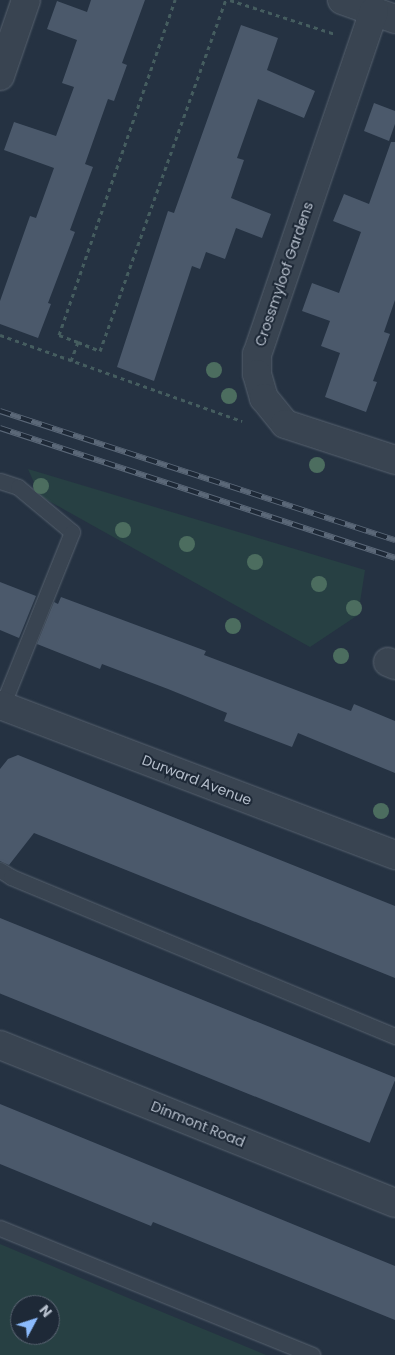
<!DOCTYPE html>
<style>
body{margin:0}
#map{position:relative;width:395px;height:1355px;overflow:hidden;background:#253242;font-family:Poppins,sans-serif}
div>[style]{position:absolute}
[style*='--x']{left:calc(var(--x)*1px);top:calc(var(--y)*1px);width:calc(var(--w)*1px);rotate:calc(var(--a)*1deg)}
.green>*{inset:0;background:#274043}
.building>*{inset:0;background:#4b596b;transform-origin:0 0}
.path>*{height:3px;margin-top:-1.5px;transform-origin:0;background:repeating-linear-gradient(90deg,#455d5f 0 4px,transparent 0 8px)}
.roads{filter:drop-shadow(0 0 1px #57626f) drop-shadow(0 0 1px #57626f)}
.service>*{height:15px;margin:-7.5px;padding:0 7.5px;transform-origin:7.5px;border-radius:7.5px;background:#394451}
.minor>*{height:28px;margin:-14px;padding:0 14px;transform-origin:14px;border-radius:14px;background:#394451}
.rail>*{height:5.5px;margin-top:-2.75px;transform-origin:0;background:repeating-linear-gradient(90deg,#1e2937 0 11px,#5b6878 0 22px);box-sizing:border-box;border-block:1px solid #5b6878}
.trees>*{width:16px;height:16px;margin:-8px;border-radius:50%;background:#4c6d5f}
span{translate:-50% -50%;white-space:nowrap;text-align:center;line-height:1.15;-webkit-text-stroke:4px #1e2937;paint-order:stroke}
.street-label{font-size:14px;color:#b6bfcc}
.north{position:absolute;left:10px;top:1295px;width:50px;height:50px;box-sizing:border-box;background:#1e2937;border:1px solid #5b6573;border-radius:50%;rotate:50deg;font-size:14px;font-weight:700;line-height:20px;text-align:center;color:#b6bfcc}
.north::after{content:'';display:block;margin:auto;width:18px;height:22px;background:#8bbafc;clip-path:polygon(50% 0,100% 100%,50% 72%,0 100%)}
</style>
<div id="map">
<div class="green">
<div style="clip-path:polygon(28px 469px,365px 570px,358px 615px,310px 647px,40px 496px)"></div>
<div style="clip-path:polygon(evenodd,0 1244px,133px 1300px,266px 1355px,0 1355px,0 1244px,20px 1305px,50px 1305px,50px 1335px,20px 1335px,20px 1305px)"></div>
</div>
<div class="building">
<div style="clip-path:polygon(91px 0,145px 0,122px 63px,127px 65px,114px 101px,108px 99px,85px 164px,93px 167px,70px 230px,75px 232px,48px 303px,51px 304px,38px 338px,0 324px,0 301px,30px 216px,36px 218px,54px 168px,4px 150px,14px 122px,56px 136px,74px 87px,62px 83px,77px 40px,47px 29px,57px 1px,87px 12px)"></div>
<div style="clip-path:polygon(241px 25px,278px 38px,267px 70px,315px 91px,304px 118px,258px 99px,237px 158px,244px 160px,231px 198px,271px 214px,262px 238px,236px 228px,225px 259px,206px 252px,200px 269px,192px 266px,154px 381px,117px 367px,168px 211px,174px 213px)"></div>
<div style="clip-path:polygon(374px 103px,395px 111px,395px 124px,389px 141px,364px 131px)"></div>
<div style="clip-path:polygon(391px 142px,395px 142px,395px 300px,384px 332px,390px 334px,373px 381px,377px 382px,366px 412px,325px 397px,340px 353px,321px 346px,330px 321px,302px 311px,312px 283px,339px 293px,361px 232px,333px 221px,344px 194px,369px 204px)"></div>
<div style="clip-path:polygon(0 582px,36px 596px,19px 638px,0 630px)"></div>
<div style="clip-path:polygon(61px 597px,206px 651px,204px 655px,351px 711px,354px 704px,395px 721px,395px 773px,298px 733px,292px 747px,224px 721px,227px 713px,168px 689px,102px 664px,100px 669px,37px 644px,54px 602px,58px 604px)"></div>
<div style="clip-path:polygon(18px 755px,395px 906px,395px 978px,34px 833px,9px 865px,0 861px,0 769px,8px 759px)"></div>
<div style="left:0;top:918px;width:427px;height:70px;rotate:22deg"></div>
<div style="clip-path:polygon(0 1104px,395px 1266px,395px 1320px,153px 1222px,151px 1226px,0 1164px)"></div>
</div>
<div class="path">
<div style="--x:230;--y:0;--w:110;--a:17.9"></div>
<div style="--x:0;--y:335;--w:257;--a:19.6"></div>
<div style="--x:78;--y:342;--w:20;--a:-160"></div>
<div style="--x:59;--y:335;--w:355;--a:-70.9"></div>
<div style="--x:71;--y:361;--w:20;--a:-70"></div>
<div style="--x:78;--y:342;--w:24;--a:22"></div>
<div style="--x:100;--y:351;--w:373;--a:-70.3"></div>
</div>
<div class="roads">
<div class="service">
<div style="--x:0;--y:481;--w:19;--a:18"></div>
<div style="--x:18;--y:487;--w:70;--a:39.8"></div>
<div style="--x:72;--y:532;--w:188;--a:111.9"></div>
<div style="--x:0;--y:870;--w:13;--a:32"></div>
<div style="--x:11;--y:877;--w:416;--a:22.5"></div>
<div style="--x:0;--y:1228;--w:337;--a:22.1"></div>
</div>
<div class="minor">
<div style="--x:342;--y:0;--w:56;--a:19.7"></div>
<div style="--x:374;--y:11;--w:362;--a:108.8"></div>
<div style="--x:257;--y:354;--w:20;--a:90"></div>
<div style="--x:257;--y:374;--w:25;--a:74"></div>
<div style="--x:264;--y:398;--w:33;--a:51"></div>
<div style="--x:285;--y:424;--w:116;--a:18.1"></div>
<div style="--x:0;--y:76;--w:80;--a:-71.1"></div>
<div style="--x:388;--y:662;--w:8;--a:23"></div>
<div style="--x:0;--y:705;--w:423;--a:20.8"></div>
<div style="--x:0;--y:1045;--w:425;--a:21.8"></div>
</div>
</div>
<div class="rail">
<div style="--x:0;--y:411;--w:416;--a:18.1"></div>
<div style="--x:0;--y:428;--w:416;--a:18.2"></div>
</div>
<div class="trees">
<div style="left:214px;top:370px"></div>
<div style="left:229px;top:396px"></div>
<div style="left:317px;top:465px"></div>
<div style="left:41px;top:486px"></div>
<div style="left:123px;top:530px"></div>
<div style="left:187px;top:544px"></div>
<div style="left:255px;top:562px"></div>
<div style="left:319px;top:584px"></div>
<div style="left:354px;top:608px"></div>
<div style="left:233px;top:626px"></div>
<div style="left:341px;top:656px"></div>
<div style="left:381px;top:811px"></div>
</div>
<div class="street-label">
<span style="left:284px;top:274px;rotate:-71deg">Crossmyloof Gardens</span>
<span style="left:197px;top:780px;rotate:21deg">Durward Avenue</span>
<span style="left:198px;top:1124px;rotate:22deg">Dinmont Road</span>
</div>
<div class="north">N</div>
</div>
